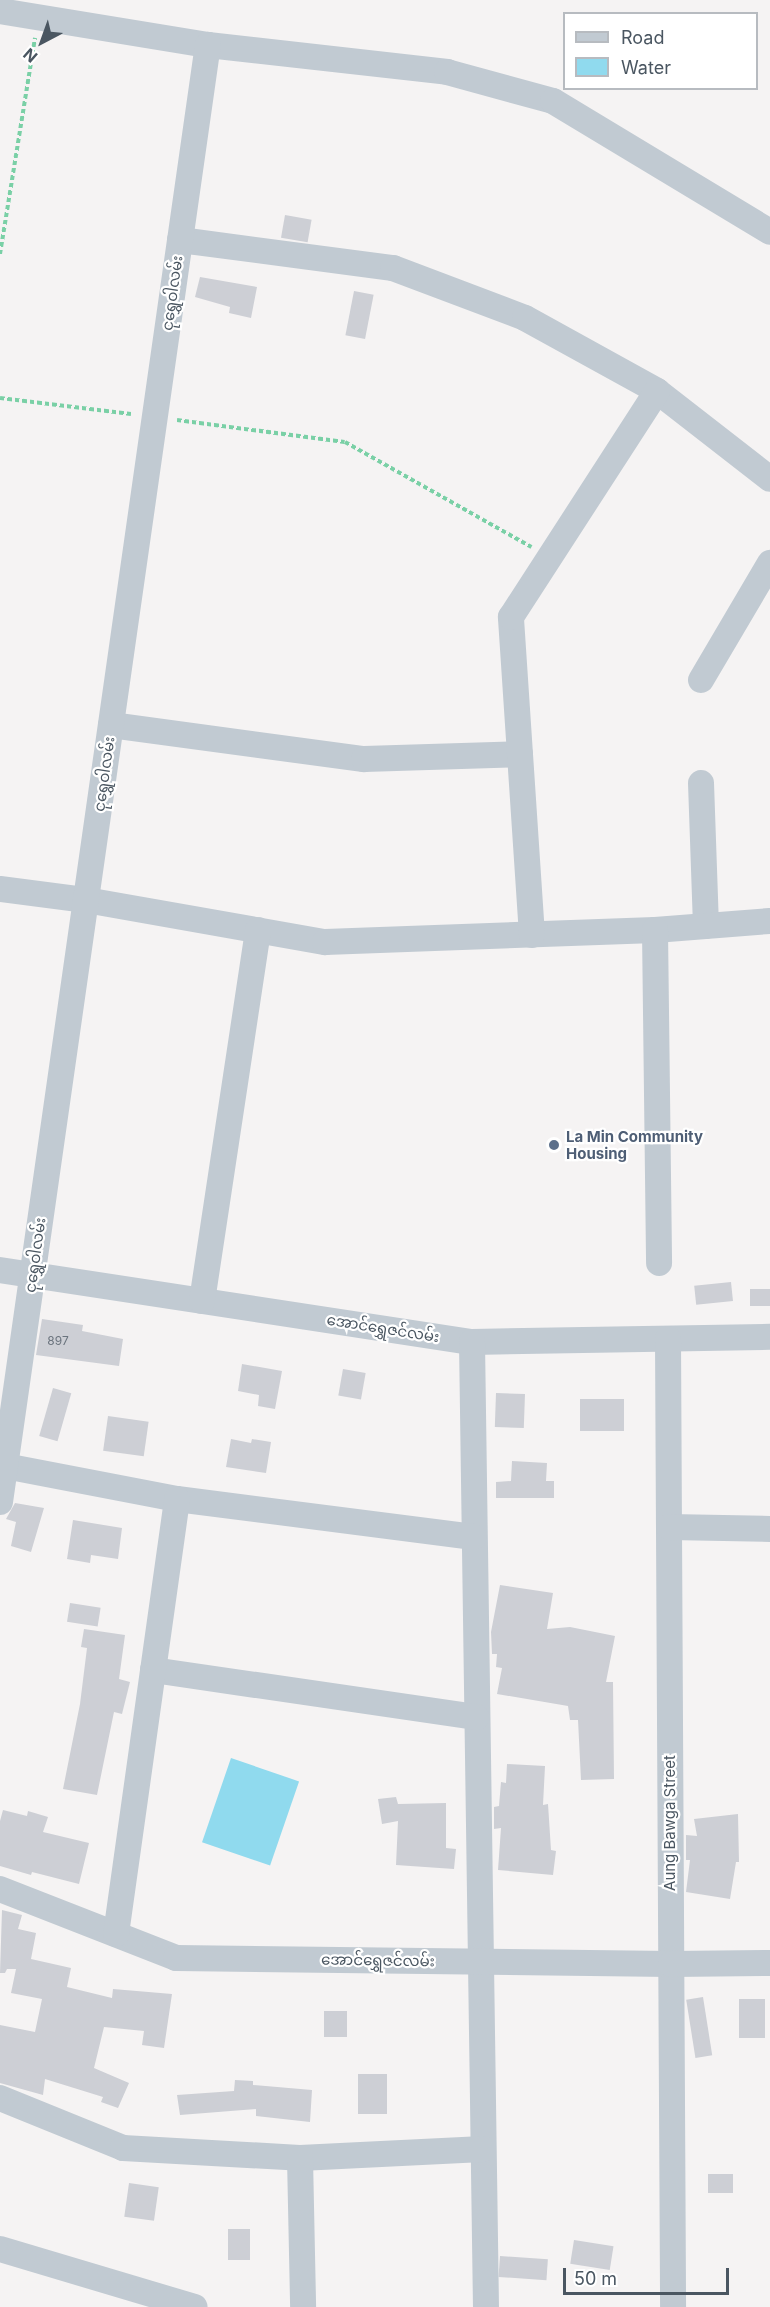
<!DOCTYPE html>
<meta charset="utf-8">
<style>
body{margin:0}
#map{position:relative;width:770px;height:2307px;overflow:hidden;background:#f5f3f3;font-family:Inter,"Noto Sans Myanmar",sans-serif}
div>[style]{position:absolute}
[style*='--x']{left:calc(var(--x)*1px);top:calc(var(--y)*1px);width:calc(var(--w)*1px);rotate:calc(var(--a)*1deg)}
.water>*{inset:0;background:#90daee;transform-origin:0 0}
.building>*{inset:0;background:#cdcfd5;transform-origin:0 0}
.path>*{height:4px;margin-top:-2px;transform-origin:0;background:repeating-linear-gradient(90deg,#7ad0a6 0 4.5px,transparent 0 7.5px)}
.street>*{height:26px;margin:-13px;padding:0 13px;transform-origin:13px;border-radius:13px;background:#c1cad2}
.dots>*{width:16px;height:16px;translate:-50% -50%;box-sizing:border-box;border:3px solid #fff;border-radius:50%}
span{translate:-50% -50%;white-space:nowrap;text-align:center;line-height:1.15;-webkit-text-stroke:4.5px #fff;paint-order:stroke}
.number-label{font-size:12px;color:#6b747e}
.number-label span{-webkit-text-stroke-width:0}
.street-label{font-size:15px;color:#4a5661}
.service-label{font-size:15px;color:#4e5e75;font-weight:700}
.left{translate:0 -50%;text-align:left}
.legend{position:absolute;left:563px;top:12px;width:195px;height:78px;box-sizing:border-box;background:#fff;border:2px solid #b7bbc0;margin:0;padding:8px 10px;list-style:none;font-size:18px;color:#4a5661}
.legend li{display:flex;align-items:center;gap:12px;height:30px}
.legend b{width:30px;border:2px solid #b7bbc0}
.north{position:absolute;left:12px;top:12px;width:60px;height:60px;-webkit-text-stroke:4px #fff;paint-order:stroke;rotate:221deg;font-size:16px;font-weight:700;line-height:24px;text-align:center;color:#4a5661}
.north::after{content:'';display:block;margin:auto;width:21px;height:27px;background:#4a5661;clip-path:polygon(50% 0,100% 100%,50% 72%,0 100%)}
.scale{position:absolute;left:563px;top:2268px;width:166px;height:27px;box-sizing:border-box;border:3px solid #4a5661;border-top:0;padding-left:8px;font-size:18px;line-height:21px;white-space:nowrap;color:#4a5661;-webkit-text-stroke:4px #fff;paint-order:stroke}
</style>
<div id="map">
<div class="water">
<div style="left:231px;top:1758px;width:72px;height:89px;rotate:19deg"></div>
</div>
<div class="building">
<div style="left:285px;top:215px;width:27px;height:23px;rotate:10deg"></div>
<div style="clip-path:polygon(200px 277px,257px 287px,251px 318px,229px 313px,230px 307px,195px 297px)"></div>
<div style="left:354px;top:291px;width:20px;height:45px;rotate:11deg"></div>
<div style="left:731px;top:1282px;width:19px;height:37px;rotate:84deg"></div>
<div style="left:770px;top:1289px;width:17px;height:20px;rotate:90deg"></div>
<div style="clip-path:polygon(42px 1319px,83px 1325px,82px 1331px,123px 1339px,119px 1366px,36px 1355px)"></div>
<div style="clip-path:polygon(242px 1364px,282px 1371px,275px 1409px,258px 1406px,259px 1395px,238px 1391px)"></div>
<div style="left:343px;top:1369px;width:23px;height:27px;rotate:10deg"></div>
<div style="left:53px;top:1388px;width:19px;height:50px;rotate:16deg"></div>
<div style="left:496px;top:1393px;width:29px;height:34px;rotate:2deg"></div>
<div style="left:580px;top:1399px;width:44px;height:32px"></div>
<div style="left:108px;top:1416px;width:41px;height:35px;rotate:8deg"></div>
<div style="clip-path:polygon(231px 1439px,251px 1443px,252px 1439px,271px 1442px,266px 1473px,226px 1467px)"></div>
<div style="clip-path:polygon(512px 1461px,547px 1463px,546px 1481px,554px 1481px,554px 1498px,496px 1498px,496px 1482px,511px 1481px)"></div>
<div style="clip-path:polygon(15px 1503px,44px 1508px,31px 1552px,11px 1546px,16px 1522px,6px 1519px)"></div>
<div style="clip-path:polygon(73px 1520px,122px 1528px,118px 1559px,91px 1555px,90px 1563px,67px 1559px)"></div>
<div style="clip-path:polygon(500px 1585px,553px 1593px,547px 1629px,570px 1627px,615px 1636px,606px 1682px,613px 1682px,614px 1779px,581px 1780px,578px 1720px,570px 1720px,568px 1706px,497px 1694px,502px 1668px,496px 1667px,497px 1654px,492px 1654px,491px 1632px)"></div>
<div style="left:70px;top:1603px;width:31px;height:19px;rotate:9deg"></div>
<div style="clip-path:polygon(84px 1629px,125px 1635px,119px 1679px,130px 1682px,122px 1714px,114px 1712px,97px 1795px,63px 1789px,80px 1704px,87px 1648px,81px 1647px)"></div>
<div style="clip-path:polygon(507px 1764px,545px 1766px,543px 1805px,548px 1804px,551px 1850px,556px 1851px,553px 1875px,498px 1870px,501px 1828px,494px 1829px,494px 1807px,499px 1806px,501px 1782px,506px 1783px)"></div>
<div style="clip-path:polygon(396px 1797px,398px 1804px,446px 1803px,446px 1848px,456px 1849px,454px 1869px,396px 1865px,398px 1821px,382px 1824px,378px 1799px)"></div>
<div style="clip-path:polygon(3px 1810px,27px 1816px,28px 1811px,48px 1817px,43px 1832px,89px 1843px,79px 1884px,32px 1872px,31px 1875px,0 1866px,0 1821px)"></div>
<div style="clip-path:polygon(738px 1814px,739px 1862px,736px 1862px,730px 1899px,686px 1892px,690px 1860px,686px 1860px,686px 1835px,697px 1836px,694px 1819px)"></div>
<div style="clip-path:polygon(2px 1910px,22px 1915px,18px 1929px,36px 1933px,31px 1959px,71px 1968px,67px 1987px,112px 1998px,113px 1989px,172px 1994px,164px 2048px,142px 2045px,144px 2031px,104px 2027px,94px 2068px,129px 2083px,118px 2108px,101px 2102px,103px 2097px,45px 2079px,43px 2095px,0 2083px,0 2025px,35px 2032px,42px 1999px,11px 1993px,16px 1969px,7px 1969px,5px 1973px,0 1973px)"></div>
<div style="left:703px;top:1997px;width:59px;height:17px;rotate:81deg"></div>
<div style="left:739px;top:1999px;width:26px;height:39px"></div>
<div style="left:324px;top:2011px;width:23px;height:26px"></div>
<div style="left:358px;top:2074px;width:29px;height:40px"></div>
<div style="clip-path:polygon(235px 2080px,253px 2081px,253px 2085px,312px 2090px,310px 2122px,256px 2116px,256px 2109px,180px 2115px,177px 2095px,234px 2091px)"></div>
<div style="left:708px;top:2174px;width:25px;height:19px"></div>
<div style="left:129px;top:2183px;width:30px;height:34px;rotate:8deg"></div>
<div style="left:228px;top:2229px;width:22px;height:31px"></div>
<div style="left:574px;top:2240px;width:40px;height:24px;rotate:9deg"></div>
<div style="left:500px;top:2256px;width:48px;height:21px;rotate:4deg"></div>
</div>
<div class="path">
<div style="--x:0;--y:254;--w:219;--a:-80.8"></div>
<div style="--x:0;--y:398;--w:132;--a:7"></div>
<div style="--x:177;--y:420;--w:169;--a:7.5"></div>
<div style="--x:345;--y:442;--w:214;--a:29.4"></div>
</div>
<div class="street">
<div style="--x:0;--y:11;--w:211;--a:9.3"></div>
<div style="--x:208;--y:45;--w:241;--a:6.4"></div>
<div style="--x:447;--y:72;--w:110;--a:15.3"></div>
<div style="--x:553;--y:101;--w:253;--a:31.1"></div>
<div style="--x:180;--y:240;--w:215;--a:7.5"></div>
<div style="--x:393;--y:268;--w:141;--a:20.7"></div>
<div style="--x:525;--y:318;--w:151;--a:28.9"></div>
<div style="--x:657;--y:391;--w:143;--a:37.9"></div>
<div style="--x:701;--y:680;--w:136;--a:-59.5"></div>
<div style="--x:111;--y:725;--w:255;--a:7.7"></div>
<div style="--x:364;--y:759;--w:156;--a:-1.8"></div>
<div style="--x:701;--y:783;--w:143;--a:88"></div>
<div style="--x:0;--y:889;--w:87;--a:7.3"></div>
<div style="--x:86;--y:900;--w:243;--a:10"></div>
<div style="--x:325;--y:942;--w:330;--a:-2.1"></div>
<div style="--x:655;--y:930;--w:115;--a:-4.5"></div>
<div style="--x:655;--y:930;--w:333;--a:89.3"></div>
<div style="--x:532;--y:935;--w:319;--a:-93.8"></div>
<div style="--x:511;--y:617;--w:269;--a:-57.1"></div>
<div style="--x:0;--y:1270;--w:477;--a:8.7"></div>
<div style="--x:472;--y:1342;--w:298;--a:-1"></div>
<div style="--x:202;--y:1301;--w:375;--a:-81.4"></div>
<div style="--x:668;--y:1339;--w:968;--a:89.7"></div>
<div style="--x:472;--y:1342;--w:965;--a:89.17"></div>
<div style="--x:5;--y:1466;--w:175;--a:10.9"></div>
<div style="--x:177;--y:1499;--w:299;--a:7.3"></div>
<div style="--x:0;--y:1502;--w:1472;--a:-81.88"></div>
<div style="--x:669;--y:1527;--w:101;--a:1.1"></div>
<div style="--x:153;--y:1670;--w:327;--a:8.3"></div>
<div style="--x:0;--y:1889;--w:189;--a:21.4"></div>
<div style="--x:176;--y:1958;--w:495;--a:0.7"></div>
<div style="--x:671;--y:1964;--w:99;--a:-0.6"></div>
<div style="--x:116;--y:1934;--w:439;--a:-82"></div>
<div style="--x:0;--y:2098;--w:133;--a:22.1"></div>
<div style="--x:123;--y:2148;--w:177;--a:3.2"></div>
<div style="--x:300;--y:2158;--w:183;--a:-2.8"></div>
<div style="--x:300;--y:2158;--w:149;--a:88.8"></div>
<div style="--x:0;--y:2249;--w:203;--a:16.6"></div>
</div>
<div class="dots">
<div style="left:554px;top:1145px;background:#5c6f8a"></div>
</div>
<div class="number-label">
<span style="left:58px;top:1341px">897</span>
</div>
<div class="street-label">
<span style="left:172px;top:293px;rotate:-82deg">ငုရွှေဝါလမ်း</span>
<span style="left:104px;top:774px;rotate:-82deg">ငုရွှေဝါလမ်း</span>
<span style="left:35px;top:1255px;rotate:-82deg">ငုရွှေဝါလမ်း</span>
<span style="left:383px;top:1328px;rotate:9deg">အောင်ရွှေဇင်လမ်း</span>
<span style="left:670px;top:1823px;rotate:-90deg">Aung Bawga Street</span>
<span style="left:378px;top:1960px;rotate:1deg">အောင်ရွှေဇင်လမ်း</span>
</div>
<div class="service-label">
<span class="left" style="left:566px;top:1145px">La Min Community<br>Housing</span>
</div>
<ul class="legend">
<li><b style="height:8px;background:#c1cad2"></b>Road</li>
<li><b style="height:16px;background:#90daee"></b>Water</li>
</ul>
<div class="north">N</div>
<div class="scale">50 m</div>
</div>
